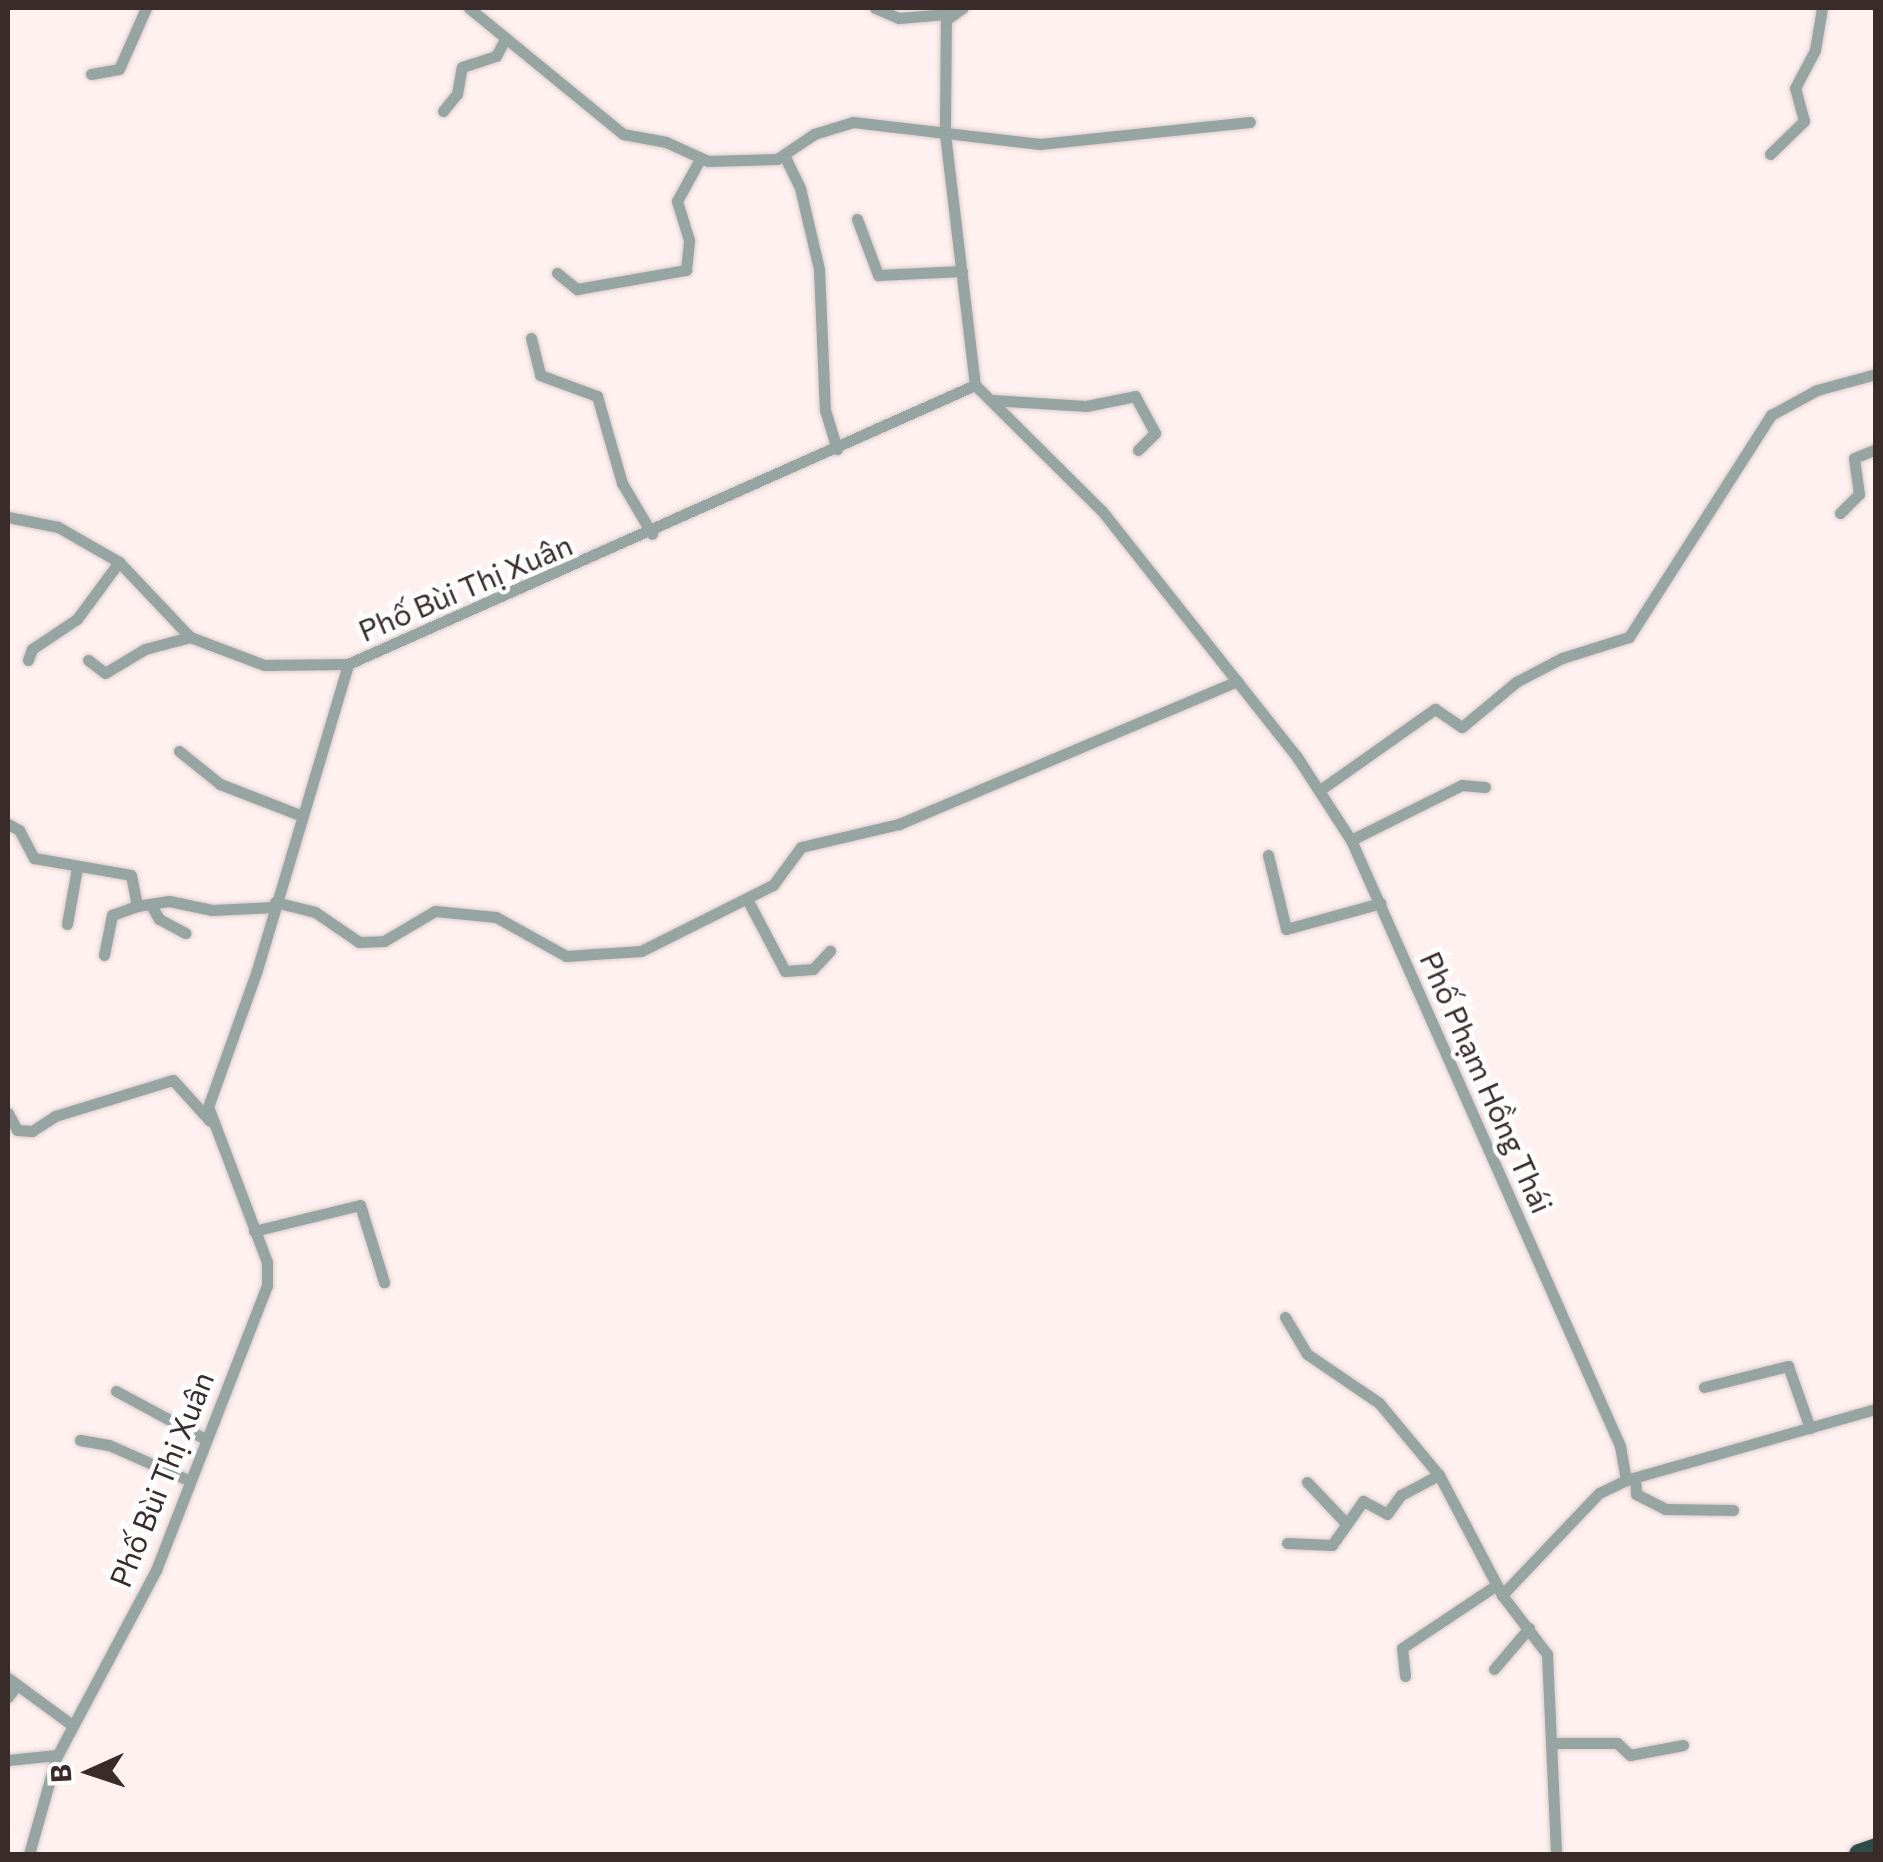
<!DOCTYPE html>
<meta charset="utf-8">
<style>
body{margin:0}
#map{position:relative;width:1883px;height:1862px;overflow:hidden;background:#fef1ef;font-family:Commissioner,sans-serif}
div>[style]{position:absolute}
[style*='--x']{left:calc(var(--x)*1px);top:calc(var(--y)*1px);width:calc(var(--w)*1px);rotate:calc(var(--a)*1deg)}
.roads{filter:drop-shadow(0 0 2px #dacdcc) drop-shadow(0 0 2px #dacdcc)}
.street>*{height:11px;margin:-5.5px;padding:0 5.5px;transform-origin:5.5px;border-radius:5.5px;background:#96a4a2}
.highway>*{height:20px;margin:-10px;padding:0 10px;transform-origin:10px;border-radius:10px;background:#2d4c47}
span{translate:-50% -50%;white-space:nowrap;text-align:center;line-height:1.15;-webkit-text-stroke:9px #fff;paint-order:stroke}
.street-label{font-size:30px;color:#382b2a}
.frame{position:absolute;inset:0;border:10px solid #382b2a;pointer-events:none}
.north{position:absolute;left:40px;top:1722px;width:100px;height:100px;-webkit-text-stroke:8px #fff;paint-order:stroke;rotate:267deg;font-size:28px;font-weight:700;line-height:40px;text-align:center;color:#382b2a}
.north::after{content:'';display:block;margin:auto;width:35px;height:45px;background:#382b2a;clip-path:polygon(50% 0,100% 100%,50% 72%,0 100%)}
</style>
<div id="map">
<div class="roads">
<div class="street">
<div style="--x:469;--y:8;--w:199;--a:39.3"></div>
<div style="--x:623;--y:134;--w:44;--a:10.5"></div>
<div style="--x:666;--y:142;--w:46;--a:24.3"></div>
<div style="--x:708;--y:161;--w:69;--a:-1.7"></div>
<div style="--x:777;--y:159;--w:45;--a:-34"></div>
<div style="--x:814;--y:134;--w:41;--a:-17.1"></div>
<div style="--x:853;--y:122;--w:188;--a:6.7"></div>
<div style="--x:1040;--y:144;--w:211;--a:-6"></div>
<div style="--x:875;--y:8;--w:26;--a:23"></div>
<div style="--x:899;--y:18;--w:47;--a:-4.9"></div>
<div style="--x:946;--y:8;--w:126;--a:90.5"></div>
<div style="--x:945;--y:134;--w:253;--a:83.2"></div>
<div style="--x:947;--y:19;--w:19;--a:-35"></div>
<div style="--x:91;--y:74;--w:28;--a:-10"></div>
<div style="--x:119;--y:69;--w:67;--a:-66.1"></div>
<div style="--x:443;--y:111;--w:22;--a:-51"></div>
<div style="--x:457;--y:94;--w:27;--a:-80"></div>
<div style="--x:462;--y:67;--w:36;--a:-18"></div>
<div style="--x:496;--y:56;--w:19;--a:-62"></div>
<div style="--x:1770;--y:154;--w:47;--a:-44.1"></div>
<div style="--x:1804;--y:121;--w:34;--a:-105"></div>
<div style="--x:1795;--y:88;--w:43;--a:-62.2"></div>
<div style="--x:1815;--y:50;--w:43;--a:-80.5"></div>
<div style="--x:785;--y:157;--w:34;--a:64"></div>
<div style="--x:800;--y:188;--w:83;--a:76.8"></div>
<div style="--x:819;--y:269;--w:141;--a:87.6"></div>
<div style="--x:825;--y:410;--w:41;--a:72.9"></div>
<div style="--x:857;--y:219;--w:60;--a:69.4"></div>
<div style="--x:878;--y:275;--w:84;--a:-2.7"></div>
<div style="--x:557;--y:273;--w:26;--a:39"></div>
<div style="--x:577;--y:289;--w:111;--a:-9.9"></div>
<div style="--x:686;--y:270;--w:30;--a:-84"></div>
<div style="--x:689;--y:240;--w:41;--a:-107.1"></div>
<div style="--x:677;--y:201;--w:48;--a:-61.3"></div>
<div style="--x:531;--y:338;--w:38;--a:76"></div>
<div style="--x:540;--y:375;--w:61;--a:20.2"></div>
<div style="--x:597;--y:396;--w:91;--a:74"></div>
<div style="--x:622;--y:483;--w:59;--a:59.5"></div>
<div style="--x:975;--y:385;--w:179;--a:44.8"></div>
<div style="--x:1102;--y:511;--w:314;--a:51.6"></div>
<div style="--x:1297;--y:757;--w:99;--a:57"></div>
<div style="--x:1351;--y:840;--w:663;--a:66.06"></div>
<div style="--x:1620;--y:1446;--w:35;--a:80"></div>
<div style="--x:1626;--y:1480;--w:30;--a:154"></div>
<div style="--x:1599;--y:1493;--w:141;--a:133.6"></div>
<div style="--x:1502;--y:1595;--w:74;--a:52.7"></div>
<div style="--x:1547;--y:1654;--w:200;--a:87.4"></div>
<div style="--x:992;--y:400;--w:94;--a:3.7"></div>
<div style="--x:1086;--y:406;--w:50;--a:-11.5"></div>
<div style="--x:1135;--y:396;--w:42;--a:61.6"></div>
<div style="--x:1155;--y:433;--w:24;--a:135"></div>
<div style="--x:1840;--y:513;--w:27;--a:-45"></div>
<div style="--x:1859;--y:494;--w:36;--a:-98"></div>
<div style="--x:1854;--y:458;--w:24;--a:-22"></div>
<div style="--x:8;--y:517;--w:51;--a:11.3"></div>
<div style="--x:58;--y:527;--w:70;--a:29.8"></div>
<div style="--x:119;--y:562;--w:103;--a:46.6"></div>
<div style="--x:190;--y:637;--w:79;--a:20.7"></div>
<div style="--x:264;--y:665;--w:84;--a:-0.7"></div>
<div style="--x:28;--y:660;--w:12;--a:-70"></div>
<div style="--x:32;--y:649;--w:54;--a:-33.7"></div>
<div style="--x:77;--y:619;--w:71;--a:-53.6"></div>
<div style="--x:88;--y:660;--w:21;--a:37"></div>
<div style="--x:105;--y:673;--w:47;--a:-31"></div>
<div style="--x:145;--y:649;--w:47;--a:-14.9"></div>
<div style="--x:179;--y:751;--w:53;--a:38.8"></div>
<div style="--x:220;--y:784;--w:86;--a:21.2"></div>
<div style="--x:1320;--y:790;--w:141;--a:-35.2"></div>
<div style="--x:1435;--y:709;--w:32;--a:34"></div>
<div style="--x:1462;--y:727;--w:70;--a:-39.8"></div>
<div style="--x:1516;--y:682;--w:52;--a:-27.6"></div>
<div style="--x:1562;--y:658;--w:70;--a:-17.4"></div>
<div style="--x:1629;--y:637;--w:264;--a:-57.4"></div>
<div style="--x:1771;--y:415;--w:52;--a:-28.5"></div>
<div style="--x:1817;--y:390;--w:61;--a:-15.2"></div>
<div style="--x:8;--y:824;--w:13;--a:29"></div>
<div style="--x:19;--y:830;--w:32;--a:62"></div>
<div style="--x:34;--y:858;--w:98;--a:9.9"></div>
<div style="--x:131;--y:875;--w:32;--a:79"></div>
<div style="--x:1351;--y:840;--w:124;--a:-26.4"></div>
<div style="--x:1462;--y:785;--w:23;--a:5"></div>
<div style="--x:1268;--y:855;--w:76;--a:76.3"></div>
<div style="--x:1286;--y:929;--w:98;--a:-15.3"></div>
<div style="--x:747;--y:899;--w:81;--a:62.2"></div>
<div style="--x:785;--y:971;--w:28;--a:-4"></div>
<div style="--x:813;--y:969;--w:25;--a:-47"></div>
<div style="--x:275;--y:902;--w:41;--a:14"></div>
<div style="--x:315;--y:912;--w:53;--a:34.3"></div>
<div style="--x:359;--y:942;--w:25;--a:-2"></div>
<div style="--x:384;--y:941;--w:59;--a:-30.5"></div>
<div style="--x:435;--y:911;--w:61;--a:5.6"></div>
<div style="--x:496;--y:917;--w:80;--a:29.1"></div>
<div style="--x:566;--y:956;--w:75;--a:-3.8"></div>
<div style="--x:641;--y:951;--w:148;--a:-26.6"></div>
<div style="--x:773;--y:885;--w:47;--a:-53.6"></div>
<div style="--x:801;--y:847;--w:101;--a:-13.2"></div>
<div style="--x:899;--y:824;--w:367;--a:-22.9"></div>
<div style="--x:152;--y:907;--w:14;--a:60"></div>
<div style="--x:159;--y:919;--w:30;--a:28"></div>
<div style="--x:67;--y:924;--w:57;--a:-79.9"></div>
<div style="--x:104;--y:955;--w:41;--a:-78.7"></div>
<div style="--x:112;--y:915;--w:27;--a:-20"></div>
<div style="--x:137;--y:906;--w:32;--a:-9"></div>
<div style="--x:169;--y:901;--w:44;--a:11.8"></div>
<div style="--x:212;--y:910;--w:62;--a:-2.8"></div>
<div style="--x:8;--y:1113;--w:19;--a:62"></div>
<div style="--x:17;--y:1130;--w:15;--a:4"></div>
<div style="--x:32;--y:1131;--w:27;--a:-33"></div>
<div style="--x:55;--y:1116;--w:123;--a:-17"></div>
<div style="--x:173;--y:1080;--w:55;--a:47.9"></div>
<div style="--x:254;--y:1231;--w:109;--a:-13.8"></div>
<div style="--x:360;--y:1205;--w:81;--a:72.7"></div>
<div style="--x:1285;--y:1317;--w:43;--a:59.3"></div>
<div style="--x:1307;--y:1354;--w:87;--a:34.2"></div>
<div style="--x:1379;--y:1403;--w:94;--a:50.2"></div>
<div style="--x:1439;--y:1475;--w:136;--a:62.3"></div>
<div style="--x:1704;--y:1387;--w:87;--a:-14"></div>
<div style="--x:1788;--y:1366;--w:66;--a:70.5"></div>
<div style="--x:116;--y:1391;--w:101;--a:28.3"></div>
<div style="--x:80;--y:1440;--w:29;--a:10"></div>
<div style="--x:109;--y:1445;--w:86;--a:23.9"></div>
<div style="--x:1635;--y:1478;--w:16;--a:86"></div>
<div style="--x:1636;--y:1494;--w:33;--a:27"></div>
<div style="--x:1665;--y:1509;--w:68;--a:0.8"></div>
<div style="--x:1626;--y:1480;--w:260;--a:-15.9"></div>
<div style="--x:1307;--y:1482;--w:55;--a:46.5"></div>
<div style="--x:1287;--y:1543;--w:45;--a:2.5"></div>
<div style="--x:1332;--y:1545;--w:54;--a:-54.8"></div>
<div style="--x:1363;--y:1501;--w:27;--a:28"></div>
<div style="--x:1387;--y:1514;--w:24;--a:-54"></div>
<div style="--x:1401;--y:1495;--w:43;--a:-27.8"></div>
<div style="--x:1494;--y:1669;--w:54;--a:-49.5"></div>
<div style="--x:1405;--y:1676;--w:28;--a:-96"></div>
<div style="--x:1402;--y:1648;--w:112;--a:-33.7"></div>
<div style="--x:8;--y:1678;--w:79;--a:36.3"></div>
<div style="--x:8;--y:1697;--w:15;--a:-53"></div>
<div style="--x:1556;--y:1743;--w:61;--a:0"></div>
<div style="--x:1617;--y:1743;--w:18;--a:43"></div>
<div style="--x:1630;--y:1755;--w:54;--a:-10.7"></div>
<div style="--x:8;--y:1760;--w:49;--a:-5.8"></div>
<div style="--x:29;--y:1854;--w:100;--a:-74.3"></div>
<div style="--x:56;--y:1758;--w:213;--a:-62"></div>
<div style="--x:156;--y:1570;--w:306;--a:-68.7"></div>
<div style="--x:267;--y:1285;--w:23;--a:-90"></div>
<div style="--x:267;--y:1262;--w:166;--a:-110.8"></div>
<div style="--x:208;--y:1107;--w:145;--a:-70.3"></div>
<div style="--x:257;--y:970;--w:319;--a:-73.4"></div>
<div style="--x:348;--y:664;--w:686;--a:-23.99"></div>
</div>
<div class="highway">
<div style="--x:1859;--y:1854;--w:18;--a:-19"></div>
</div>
</div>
<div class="street-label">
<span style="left:465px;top:587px;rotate:-23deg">Phố Bùi Thị Xuân</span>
<span style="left:1487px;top:1082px;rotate:66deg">Phố Phạm Hồng Thái</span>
<span style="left:161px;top:1479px;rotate:-68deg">Phố Bùi Thị Xuân</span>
</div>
<div class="frame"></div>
<div class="north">B</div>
</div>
